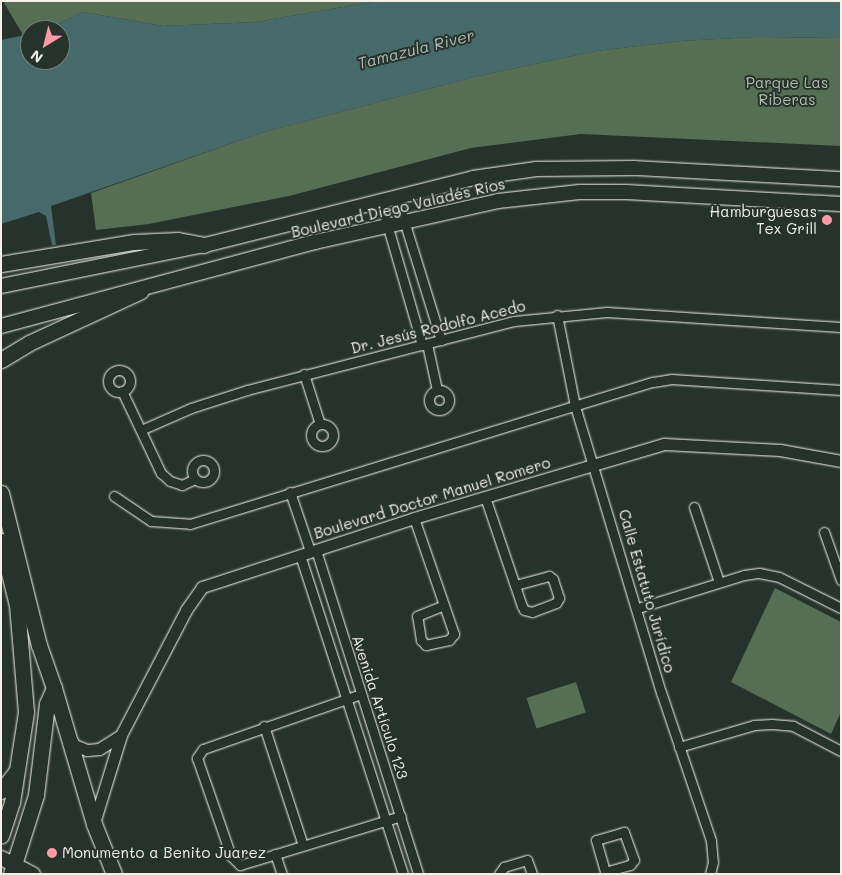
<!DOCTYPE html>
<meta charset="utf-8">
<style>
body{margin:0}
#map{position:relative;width:842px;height:875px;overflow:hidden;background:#26332d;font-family:Mali,sans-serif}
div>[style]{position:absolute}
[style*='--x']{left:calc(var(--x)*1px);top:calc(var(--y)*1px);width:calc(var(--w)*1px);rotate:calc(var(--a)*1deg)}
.green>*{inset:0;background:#556e54;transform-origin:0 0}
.water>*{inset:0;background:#466a6a}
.roads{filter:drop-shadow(0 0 1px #f4f1e8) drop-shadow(0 0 1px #f4f1e8)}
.minor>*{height:9px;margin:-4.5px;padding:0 4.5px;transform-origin:4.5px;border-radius:4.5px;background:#26332d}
.minor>.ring{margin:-4.5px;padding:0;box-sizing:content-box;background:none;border:9px solid #26332d;border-radius:50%}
.tertiary>*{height:11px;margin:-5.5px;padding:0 5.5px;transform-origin:5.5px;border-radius:5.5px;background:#26332d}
.secondary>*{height:14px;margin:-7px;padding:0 7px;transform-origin:7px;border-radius:7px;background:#26332d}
.primary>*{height:15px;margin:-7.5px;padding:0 7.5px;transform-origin:7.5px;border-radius:7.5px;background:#26332d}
.dots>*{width:14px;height:14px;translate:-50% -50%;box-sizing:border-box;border:2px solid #26332d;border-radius:50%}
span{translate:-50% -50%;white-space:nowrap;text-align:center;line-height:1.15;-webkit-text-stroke:4px #26332d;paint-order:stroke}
.park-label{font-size:15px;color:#b4bdad}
.street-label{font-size:15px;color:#f4f1e8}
.poi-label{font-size:15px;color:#f4f1e8}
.right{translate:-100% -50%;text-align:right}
.left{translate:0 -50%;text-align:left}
.water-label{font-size:16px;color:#aebbb6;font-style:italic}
.frame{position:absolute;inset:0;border:2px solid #f4f1e8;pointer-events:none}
.north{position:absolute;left:20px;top:20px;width:50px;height:50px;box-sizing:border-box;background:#26332d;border:1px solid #787f78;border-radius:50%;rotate:216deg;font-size:14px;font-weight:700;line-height:20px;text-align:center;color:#f4f1e8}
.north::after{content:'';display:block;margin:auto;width:18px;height:22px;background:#ff9aa2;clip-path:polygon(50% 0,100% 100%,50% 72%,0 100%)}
</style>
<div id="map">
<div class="green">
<div style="clip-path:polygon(3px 1px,377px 1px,256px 22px,163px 26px,83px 12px,45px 30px,30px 30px,30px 34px,23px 35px)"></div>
<div style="clip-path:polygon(754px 37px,841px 38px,841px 146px,581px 134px,471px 148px,289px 196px,149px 224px,96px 230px,91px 193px,264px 132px,474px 77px,596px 51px,681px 41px)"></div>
<div style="clip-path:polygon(775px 588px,841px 622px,841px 712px,831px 734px,731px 682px)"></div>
<div style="left:576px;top:682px;width:32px;height:52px;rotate:72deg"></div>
</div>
<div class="water">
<div style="clip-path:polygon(377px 1px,841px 1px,841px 38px,754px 37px,681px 41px,596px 51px,474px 77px,264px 132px,51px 206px,56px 245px,52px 245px,46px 216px,39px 212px,1px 224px,1px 40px,30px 34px,30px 60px,60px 60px,60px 30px,45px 30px,83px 12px,163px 26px,256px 22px)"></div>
</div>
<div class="roads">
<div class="minor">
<div style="--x:397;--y:198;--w:149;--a:72.8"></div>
<div style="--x:381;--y:203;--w:148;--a:73.9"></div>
<div style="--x:557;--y:315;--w:93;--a:78.8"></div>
<div style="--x:575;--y:406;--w:299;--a:73.3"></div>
<div style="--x:661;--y:692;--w:157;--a:71.4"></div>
<div style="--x:711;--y:841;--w:21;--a:85"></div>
<div style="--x:713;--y:862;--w:12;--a:104"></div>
<div style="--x:427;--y:344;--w:47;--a:77.7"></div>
<div class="ring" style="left:108px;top:370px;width:13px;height:13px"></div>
<div style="--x:304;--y:374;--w:52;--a:72.3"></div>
<div class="ring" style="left:429px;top:390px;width:11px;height:11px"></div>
<div style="--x:122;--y:391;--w:91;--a:64.6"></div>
<div style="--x:161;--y:473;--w:12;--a:42"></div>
<div style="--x:170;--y:481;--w:13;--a:18"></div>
<div style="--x:182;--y:485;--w:14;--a:-25"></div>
<div class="ring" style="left:311px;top:424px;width:13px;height:13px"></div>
<div style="--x:141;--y:430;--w:55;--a:-23.7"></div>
<div style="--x:191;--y:408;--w:59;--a:-17.8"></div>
<div style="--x:247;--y:390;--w:276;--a:-14.5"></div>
<div style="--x:514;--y:321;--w:93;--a:-5.5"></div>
<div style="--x:607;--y:312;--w:234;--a:3.7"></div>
<div class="ring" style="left:192px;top:460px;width:13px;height:13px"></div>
<div style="--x:290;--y:492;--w:62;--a:71.3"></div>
<div style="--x:114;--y:496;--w:45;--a:34"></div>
<div style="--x:151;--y:521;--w:39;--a:4"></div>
<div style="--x:190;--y:524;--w:484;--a:-17.1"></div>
<div style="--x:653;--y:382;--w:19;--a:-9"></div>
<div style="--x:672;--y:379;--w:169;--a:3.7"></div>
<div style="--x:485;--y:497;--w:115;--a:71.3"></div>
<div style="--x:522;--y:606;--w:4;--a:63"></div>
<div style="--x:524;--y:610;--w:8;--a:14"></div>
<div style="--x:532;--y:612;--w:26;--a:-21"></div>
<div style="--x:556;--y:603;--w:6;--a:-59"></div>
<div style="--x:559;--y:598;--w:20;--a:-108"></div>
<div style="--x:553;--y:579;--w:5;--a:-143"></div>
<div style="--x:549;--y:576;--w:35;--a:165"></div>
<div style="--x:694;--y:507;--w:79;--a:71.6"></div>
<div style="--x:414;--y:518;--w:123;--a:71"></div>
<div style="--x:454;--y:634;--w:8;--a:130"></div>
<div style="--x:449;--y:640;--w:24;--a:168"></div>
<div style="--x:426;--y:645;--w:7;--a:-135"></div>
<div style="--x:421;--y:640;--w:24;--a:-99"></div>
<div style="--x:417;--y:616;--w:29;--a:-22"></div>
<div style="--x:824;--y:532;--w:51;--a:70.5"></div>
<div style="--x:316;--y:550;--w:340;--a:72.5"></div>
<div style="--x:300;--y:555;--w:335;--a:72.1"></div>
<div style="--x:638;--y:608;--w:111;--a:-17.3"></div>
<div style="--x:744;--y:575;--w:15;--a:-8"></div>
<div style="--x:759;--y:573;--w:20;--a:11"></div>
<div style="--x:779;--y:577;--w:69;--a:26.6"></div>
<div style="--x:361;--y:694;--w:167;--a:160.8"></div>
<div style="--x:203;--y:749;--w:11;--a:124"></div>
<div style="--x:197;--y:758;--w:104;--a:70.9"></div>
<div style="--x:231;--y:856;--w:13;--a:45"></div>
<div style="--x:240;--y:865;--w:168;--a:-16.9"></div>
<div style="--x:264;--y:726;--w:125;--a:71.9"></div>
<div style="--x:679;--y:747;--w:78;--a:-16.3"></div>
<div style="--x:754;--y:725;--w:18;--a:-3"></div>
<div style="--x:772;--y:724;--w:21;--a:5"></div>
<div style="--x:793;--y:726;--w:54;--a:27.5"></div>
<div style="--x:275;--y:854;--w:21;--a:71"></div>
<div style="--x:605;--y:872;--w:26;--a:-16"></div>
<div style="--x:630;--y:865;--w:6;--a:-51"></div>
<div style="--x:634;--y:860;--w:30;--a:-110"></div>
<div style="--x:624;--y:832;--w:29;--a:164"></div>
<div style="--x:596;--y:840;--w:33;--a:74"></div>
<div style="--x:605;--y:872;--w:2;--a:90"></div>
<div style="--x:499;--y:874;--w:9;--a:-54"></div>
<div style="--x:504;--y:867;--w:24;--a:-17"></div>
<div style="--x:527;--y:860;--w:15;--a:70"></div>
</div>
<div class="tertiary">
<div style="--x:72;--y:741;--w:4;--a:63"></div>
<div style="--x:74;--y:745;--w:14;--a:21"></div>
<div style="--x:87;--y:750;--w:12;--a:-5"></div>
<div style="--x:99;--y:749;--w:25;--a:-32"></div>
<div style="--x:94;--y:823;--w:92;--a:-72.9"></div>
<div style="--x:121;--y:735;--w:141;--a:-62.5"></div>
<div style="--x:186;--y:610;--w:28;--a:-55"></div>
<div style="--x:202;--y:587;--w:223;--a:-18"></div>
<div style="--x:414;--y:518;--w:261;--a:-16.5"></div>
<div style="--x:664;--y:444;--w:116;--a:3"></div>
<div style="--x:780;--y:450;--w:62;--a:10.2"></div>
</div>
<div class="secondary">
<div style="--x:1;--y:286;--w:208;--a:-11.4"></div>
<div style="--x:205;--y:245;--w:276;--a:-14"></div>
<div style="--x:473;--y:178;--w:64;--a:-8.1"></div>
<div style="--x:536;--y:169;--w:99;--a:-0.6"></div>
<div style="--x:635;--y:168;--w:206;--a:3.1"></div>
<div style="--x:1;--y:326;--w:325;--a:-15"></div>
<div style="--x:315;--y:242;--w:188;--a:-12.6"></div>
<div style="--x:498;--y:201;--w:82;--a:-6.3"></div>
<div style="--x:580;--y:192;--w:46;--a:0"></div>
<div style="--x:626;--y:192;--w:215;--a:3.2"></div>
<div style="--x:1;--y:858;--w:36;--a:27"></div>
</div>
<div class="primary">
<div style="--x:1;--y:264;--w:135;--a:-9.4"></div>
<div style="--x:134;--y:242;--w:44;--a:-2.6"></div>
<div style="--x:178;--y:240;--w:26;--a:11"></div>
<div style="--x:1;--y:360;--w:33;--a:-31"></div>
<div style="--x:29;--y:343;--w:123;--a:-24.9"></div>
<div style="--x:1;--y:493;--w:157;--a:76"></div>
<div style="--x:39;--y:645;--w:46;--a:70.8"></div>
<div style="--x:54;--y:688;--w:17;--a:114"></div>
<div style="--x:47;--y:704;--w:92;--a:96.9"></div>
<div style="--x:36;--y:795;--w:83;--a:107.6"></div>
<div style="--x:1;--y:541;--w:66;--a:76"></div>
<div style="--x:17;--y:605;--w:107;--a:85.2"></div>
<div style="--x:26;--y:712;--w:91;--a:98.8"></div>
<div style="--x:12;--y:802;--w:35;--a:108"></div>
<div style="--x:54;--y:688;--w:142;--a:73.6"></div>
<div style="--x:94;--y:824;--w:54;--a:68.2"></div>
<div style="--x:1;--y:791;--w:24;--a:-52"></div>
</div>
</div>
<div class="dots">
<div style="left:827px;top:220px;background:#ff9aa2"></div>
<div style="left:52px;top:853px;background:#ff9aa2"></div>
</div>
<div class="park-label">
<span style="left:787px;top:91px">Parque Las<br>Riberas</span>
</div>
<div class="street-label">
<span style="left:398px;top:208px;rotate:-13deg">Boulevard Diego Valadés Ríos</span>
<span style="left:438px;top:327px;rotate:-14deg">Dr. Jesús Rodolfo Acedo</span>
<span style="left:432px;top:498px;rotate:-17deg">Boulevard Doctor Manuel Romero</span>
<span style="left:647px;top:591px;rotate:74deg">Calle Estatuto Jurídico</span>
<span style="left:380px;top:707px;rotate:72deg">Avenida Artículo 123</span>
</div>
<div class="poi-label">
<span class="right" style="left:817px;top:220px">Hamburguesas<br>Tex Grill</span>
<span class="left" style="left:62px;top:853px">Monumento a Benito Juarez</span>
</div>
<div class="water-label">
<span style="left:416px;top:49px;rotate:-14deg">Tamazula River</span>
</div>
<div class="frame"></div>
<div class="north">N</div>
</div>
